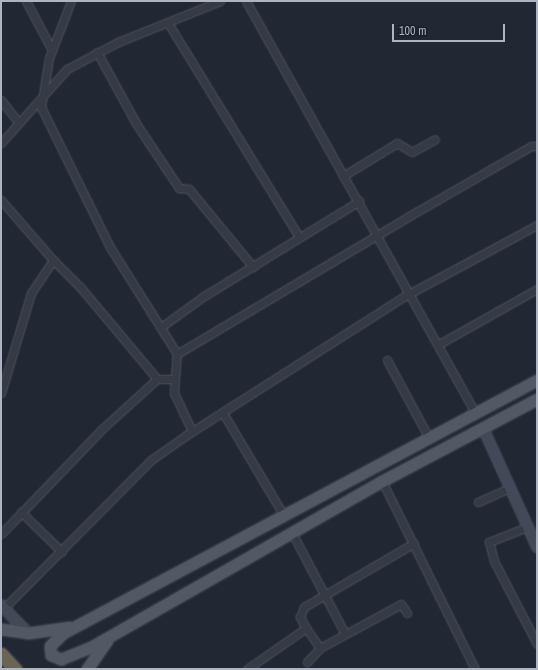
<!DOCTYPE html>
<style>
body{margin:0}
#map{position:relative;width:538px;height:670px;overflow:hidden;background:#222734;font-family:"Archivo Narrow",sans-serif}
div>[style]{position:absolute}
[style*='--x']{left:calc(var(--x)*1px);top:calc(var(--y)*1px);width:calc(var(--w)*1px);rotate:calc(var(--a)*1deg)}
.roads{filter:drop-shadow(0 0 1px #4f5460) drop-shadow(0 0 1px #4f5460)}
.street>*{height:7px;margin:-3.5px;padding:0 3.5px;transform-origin:3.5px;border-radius:3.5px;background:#353a45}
.secondary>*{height:10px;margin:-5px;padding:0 5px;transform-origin:5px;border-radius:5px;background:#434958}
.primary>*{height:11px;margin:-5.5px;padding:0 5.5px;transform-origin:5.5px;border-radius:5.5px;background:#535865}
.highway>*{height:13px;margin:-6.5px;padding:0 6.5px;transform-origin:6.5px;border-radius:6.5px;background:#6a6453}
span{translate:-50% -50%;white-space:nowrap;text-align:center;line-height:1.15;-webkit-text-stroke:3.5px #1b1f2a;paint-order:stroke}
.frame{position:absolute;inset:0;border:2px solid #afb4c2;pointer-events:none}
.scale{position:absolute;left:392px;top:24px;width:113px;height:18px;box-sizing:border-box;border:2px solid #afb4c2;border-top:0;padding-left:5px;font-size:12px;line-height:14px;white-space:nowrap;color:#afb4c2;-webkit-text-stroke:3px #1b1f2a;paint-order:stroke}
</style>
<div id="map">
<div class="roads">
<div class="street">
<div style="--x:26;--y:1;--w:55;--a:62"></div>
<div style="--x:71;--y:1;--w:61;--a:111.1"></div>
<div style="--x:49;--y:58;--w:50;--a:99.3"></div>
<div style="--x:41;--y:107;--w:156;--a:63.8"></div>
<div style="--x:110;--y:247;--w:126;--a:57.9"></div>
<div style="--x:246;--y:1;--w:471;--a:60.9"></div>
<div style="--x:168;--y:23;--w:251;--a:58.5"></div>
<div style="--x:97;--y:52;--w:83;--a:61.3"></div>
<div style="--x:137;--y:125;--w:76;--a:56.3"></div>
<div style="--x:179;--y:188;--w:10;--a:6"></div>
<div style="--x:189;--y:189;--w:101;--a:50.6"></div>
<div style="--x:1;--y:100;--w:29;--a:52"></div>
<div style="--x:1;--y:143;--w:99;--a:-48.3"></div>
<div style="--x:67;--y:69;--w:58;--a:-27.9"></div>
<div style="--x:118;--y:42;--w:110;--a:-21.9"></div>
<div style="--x:343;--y:176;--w:63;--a:-31.4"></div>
<div style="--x:397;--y:143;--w:17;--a:31"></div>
<div style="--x:412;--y:152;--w:26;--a:-29"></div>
<div style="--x:1;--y:200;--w:79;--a:49.1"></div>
<div style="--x:161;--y:327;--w:53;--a:-35.8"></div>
<div style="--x:204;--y:296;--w:182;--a:-31.5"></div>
<div style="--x:439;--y:344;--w:112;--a:-29.3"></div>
<div style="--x:387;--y:360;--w:89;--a:61.7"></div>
<div style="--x:1;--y:393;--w:104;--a:-73.3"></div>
<div style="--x:31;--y:293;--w:40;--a:-56"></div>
<div style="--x:53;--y:260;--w:40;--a:45"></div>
<div style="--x:81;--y:288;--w:119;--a:50.1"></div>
<div style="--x:223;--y:413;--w:117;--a:59.3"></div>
<div style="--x:192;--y:431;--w:42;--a:-115.3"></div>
<div style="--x:174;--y:393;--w:39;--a:-86"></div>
<div style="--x:177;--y:354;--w:280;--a:-30.7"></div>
<div style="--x:418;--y:211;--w:130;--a:-29.9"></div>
<div style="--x:531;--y:146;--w:6;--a:0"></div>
<div style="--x:382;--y:481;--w:210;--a:63.7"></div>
<div style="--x:478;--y:502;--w:34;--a:-24"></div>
<div style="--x:21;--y:512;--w:57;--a:44.3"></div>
<div style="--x:527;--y:527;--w:41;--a:158.5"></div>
<div style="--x:489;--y:542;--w:20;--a:75"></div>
<div style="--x:494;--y:561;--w:93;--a:62.6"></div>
<div style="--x:291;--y:531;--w:116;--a:62.3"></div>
<div style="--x:1;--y:534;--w:146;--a:-46.1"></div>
<div style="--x:102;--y:429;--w:74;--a:-42.3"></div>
<div style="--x:157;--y:379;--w:15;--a:0"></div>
<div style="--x:4;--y:608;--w:209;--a:-45.2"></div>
<div style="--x:151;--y:460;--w:42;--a:-35.2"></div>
<div style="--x:185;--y:436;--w:261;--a:-32.5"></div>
<div style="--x:405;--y:296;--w:150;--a:-28.3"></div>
<div style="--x:306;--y:628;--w:24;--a:55"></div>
<div style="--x:307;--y:662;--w:19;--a:-47"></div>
<div style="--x:320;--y:648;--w:92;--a:-28.5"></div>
<div style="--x:401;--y:604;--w:11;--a:56"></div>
<div style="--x:247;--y:669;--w:72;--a:-34.8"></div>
<div style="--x:306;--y:628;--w:13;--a:-119"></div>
<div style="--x:300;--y:617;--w:11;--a:-68"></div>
<div style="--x:304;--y:607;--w:127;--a:-30.2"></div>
</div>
<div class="secondary">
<div style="--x:483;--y:428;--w:131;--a:65.6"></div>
<div style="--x:1;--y:605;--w:39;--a:46"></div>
</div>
<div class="primary">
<div style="--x:537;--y:380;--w:537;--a:151.91"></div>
<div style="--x:63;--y:633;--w:18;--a:135"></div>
<div style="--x:50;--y:646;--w:9;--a:84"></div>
<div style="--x:51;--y:655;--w:11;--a:22"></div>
<div style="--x:61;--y:659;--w:32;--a:-22"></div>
<div style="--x:91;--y:647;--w:335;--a:-29.7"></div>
<div style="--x:382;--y:481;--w:175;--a:-27.9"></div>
<div style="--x:1;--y:629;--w:27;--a:8"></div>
<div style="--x:28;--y:633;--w:41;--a:-8.3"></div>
<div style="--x:87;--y:669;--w:35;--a:-55"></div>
</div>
<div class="highway">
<div style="--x:1;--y:654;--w:21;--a:47"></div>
</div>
</div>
<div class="frame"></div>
<div class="scale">100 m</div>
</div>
